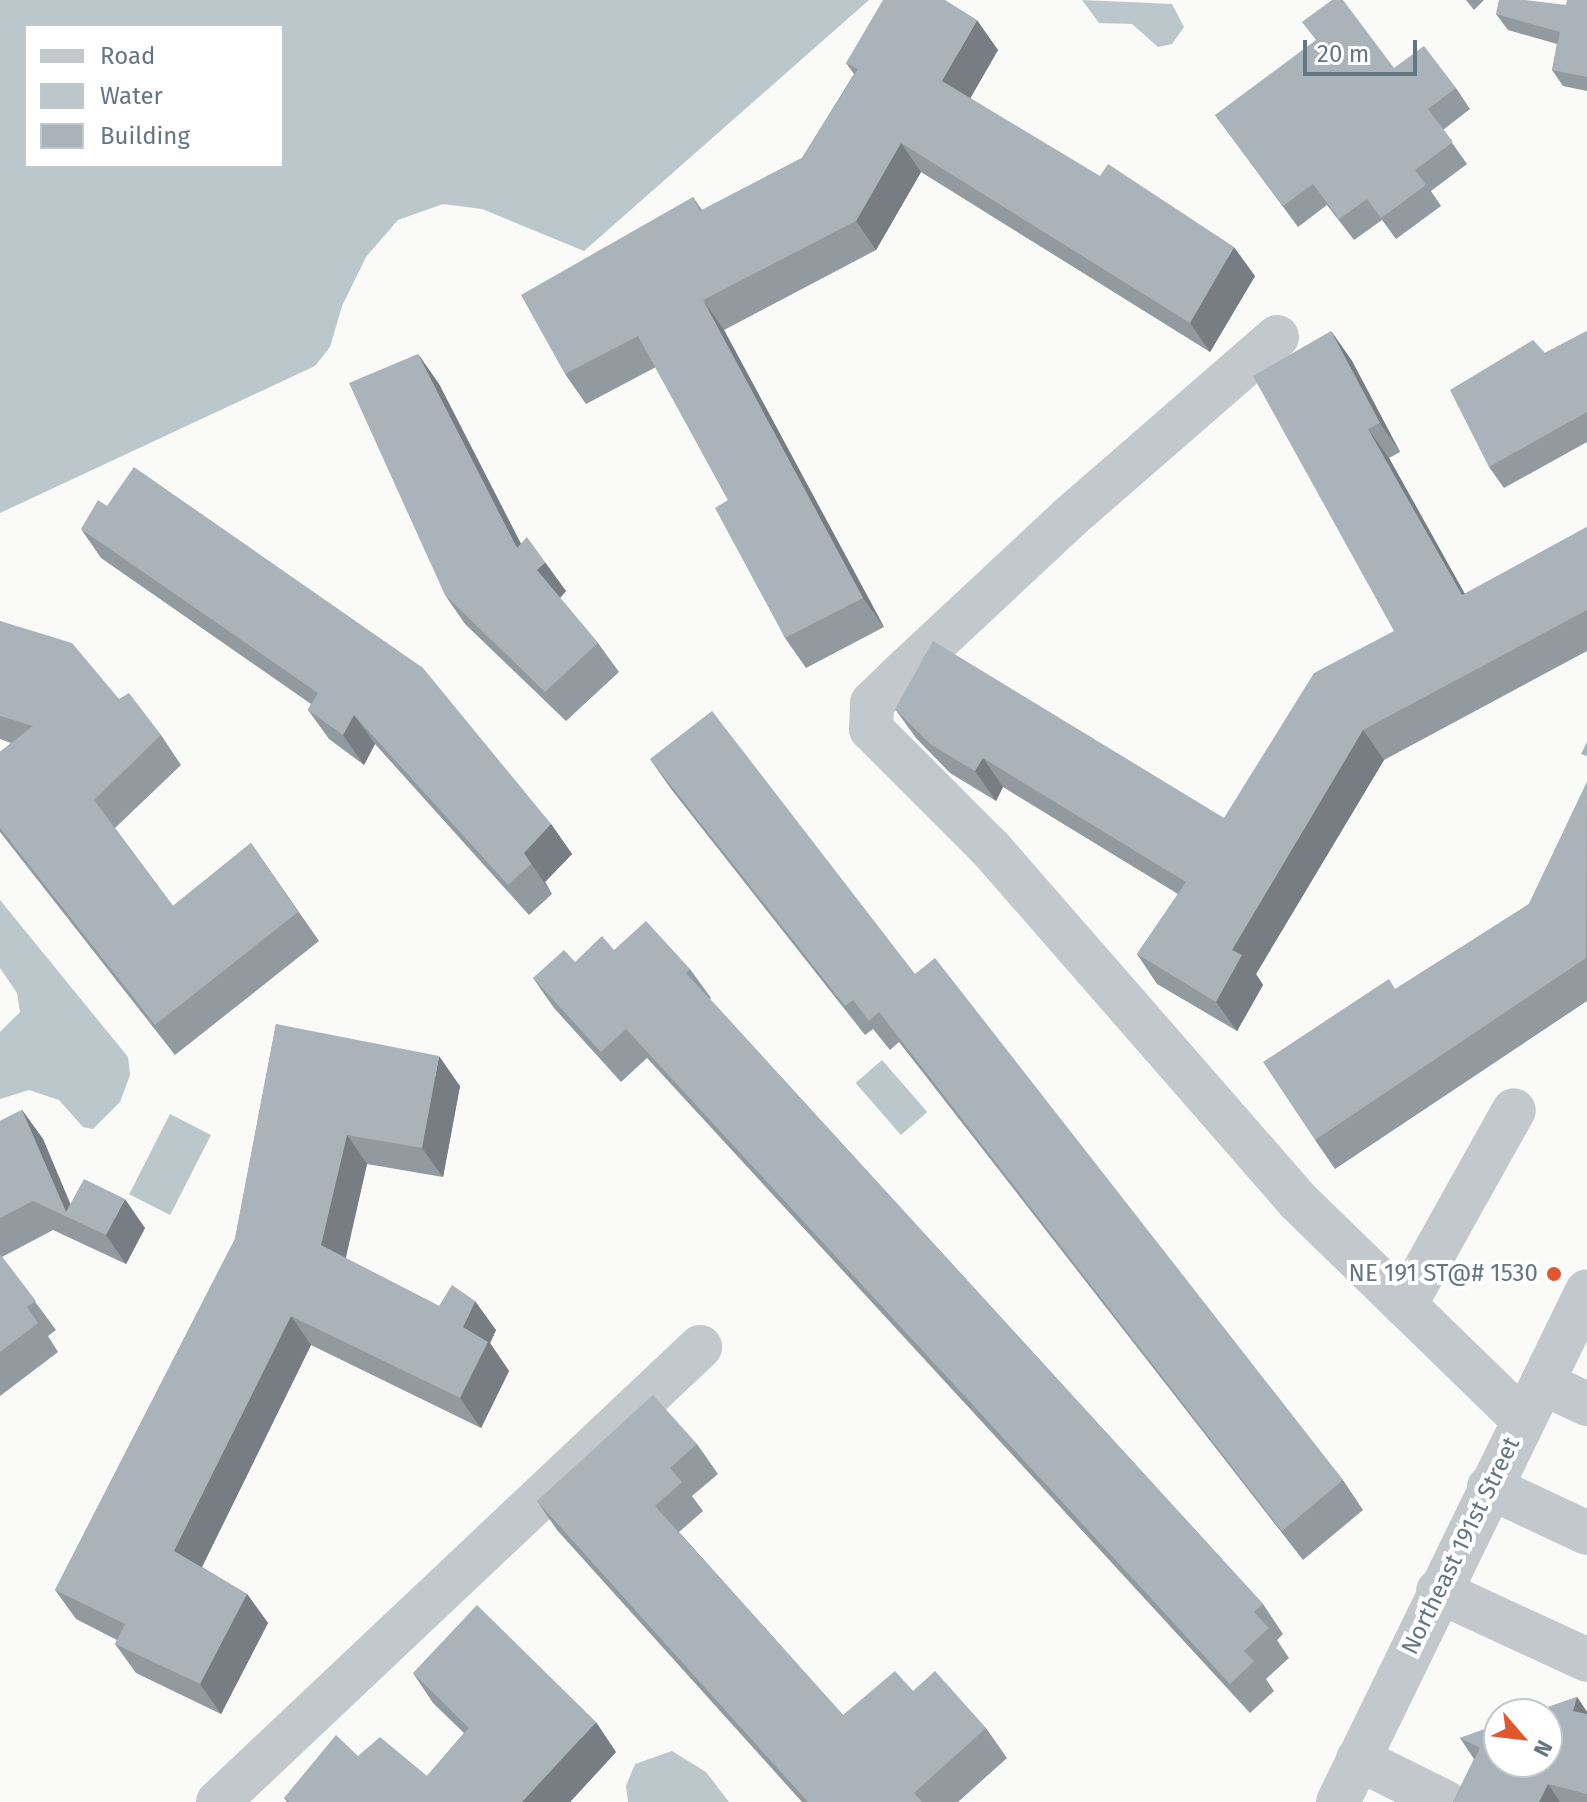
<!DOCTYPE html>
<style>
body{margin:0}
#map{position:relative;width:1587px;height:1802px;overflow:hidden;background:#fafaf8;font-family:"Fira Sans",sans-serif}
div>[style]{position:absolute}
[style*='--x']{left:calc(var(--x)*1px);top:calc(var(--y)*1px);width:calc(var(--w)*1px);rotate:calc(var(--a)*1deg)}
.water>*{inset:0;background:#bbc7cb;transform-origin:0 0}
.minor>*{height:44px;margin:-22px;padding:0 22px;transform-origin:22px;border-radius:22px;background:#c3c8cc}
.wall>*{inset:0;background:#929a9f}
.shaded-wall>*{inset:0;background:#777d82}
.building>*{inset:0;background:#aab3b9}
.dots>*{width:22px;height:22px;translate:-50% -50%;box-sizing:border-box;border:4px solid #fff;border-radius:50%}
span{translate:-50% -50%;white-space:nowrap;text-align:center;line-height:1.15;-webkit-text-stroke:8px #fff;paint-order:stroke}
.poi-label{font-size:24px;color:#657683}
.right{translate:-100% -50%;text-align:right}
.street-label{font-size:24px;color:#657683}
.legend{position:absolute;left:24px;top:24px;width:260px;height:144px;box-sizing:border-box;background:#fff;border:2px solid #c1c8cd;margin:0;padding:10px 14px;list-style:none;font-size:24px;color:#657683}
.legend li{display:flex;align-items:center;gap:16px;height:40px}
.legend b{width:40px;border:2px solid #c1c8cd}
.north{position:absolute;left:1483px;top:1698px;width:80px;height:80px;box-sizing:border-box;background:#fff;border:2px solid #c1c8cd;border-radius:50%;rotate:118deg;font-size:22px;font-weight:700;line-height:32px;text-align:center;color:#657683}
.north::after{content:'';display:block;margin:auto;width:28px;height:36px;background:#e4572e;clip-path:polygon(50% 0,100% 100%,50% 72%,0 100%)}
.scale{position:absolute;left:1303px;top:40px;width:114px;height:36px;box-sizing:border-box;border:4px solid #657683;border-top:0;padding-left:10px;font-size:24px;line-height:28px;white-space:nowrap;color:#657683;-webkit-text-stroke:6px #fff;paint-order:stroke}
</style>
<div id="map">
<div class="water">
<div style="clip-path:polygon(evenodd,0 0,869px 0,584px 251px,482px 209px,443px 204px,398px 220px,366px 257px,342px 306px,330px 347px,315px 366px,0 513px,0 0,26px 26px,282px 26px,282px 166px,26px 166px,26px 26px)"></div>
<div style="clip-path:polygon(1082px 0,1172px 4px,1184px 27px,1172px 44px,1158px 47px,1132px 24px,1099px 23px)"></div>
<div style="clip-path:polygon(0 900px,128px 1057px,130px 1075px,120px 1102px,93px 1129px,83px 1127px,59px 1100px,29px 1090px,0 1099px,0 1032px,20px 1012px,17px 993px,0 968px)"></div>
<div style="left:882px;top:1060px;width:69px;height:35px;rotate:49deg"></div>
<div style="left:170px;top:1114px;width:46px;height:90px;rotate:27deg"></div>
<div style="clip-path:polygon(672px 1751px,706px 1772px,729px 1802px,628px 1802px,626px 1786px,635px 1764px)"></div>
</div>
<div class="minor">
<div style="--x:1277;--y:337;--w:276;--a:139"></div>
<div style="--x:1069;--y:518;--w:220;--a:137"></div>
<div style="--x:908;--y:668;--w:50;--a:135.8"></div>
<div style="--x:872;--y:703;--w:26;--a:92"></div>
<div style="--x:871;--y:729;--w:170;--a:45"></div>
<div style="--x:991;--y:849;--w:467;--a:48.9"></div>
<div style="--x:1298;--y:1201;--w:314;--a:44.2"></div>
<div style="--x:1405;--y:1305;--w:223;--a:-60.8"></div>
<div style="--x:1542;--y:1383;--w:50;--a:25"></div>
<div style="--x:1489;--y:1487;--w:108;--a:25.1"></div>
<div style="--x:1438;--y:1591;--w:164;--a:24.8"></div>
<div style="--x:1358;--y:1759;--w:97;--a:26.3"></div>
<div style="--x:218;--y:1802;--w:663;--a:-43.35"></div>
<div style="--x:1338;--y:1802;--w:568;--a:-64.02"></div>
</div>
<div class="wall">
<div style="clip-path:polygon(1466px 0,1484px 0,1474px 10px)"></div>
<div style="clip-path:polygon(1587px 0,1587px 91px,1563px 86px,1552px 70px,1557px 44px,1508px 30px,1496px 14px,1566px 5px)"></div>
<div style="clip-path:polygon(998px 50px,970px 98px,1255px 276px,1210px 352px,921px 172px,876px 250px,724px 330px,884px 627px,806px 668px,785px 638px,728px 500px,656px 367px,586px 404px,565px 374px,693px 197px,702px 210px,802px 158px,854px 74px,846px 63px)"></div>
<div style="clip-path:polygon(1394px 68px,1456px 88px,1470px 109px,1443px 130px,1467px 164px,1431px 191px,1441px 206px,1396px 239px,1382px 220px,1354px 240px,1327px 205px,1298px 227px,1215px 115px)"></div>
<div style="clip-path:polygon(1331px 331px,1352px 361px,1400px 452px,1389px 458px,1465px 594px,1587px 527px,1587px 651px,1384px 760px,1256px 974px,1263px 985px,1237px 1031px,1157px 984px,1137px 954px,1178px 894px,1003px 787px,996px 801px,950px 773px,916px 738px,895px 709px,1224px 818px,1394px 631px)"></div>
<div style="clip-path:polygon(1587px 331px,1587px 442px,1504px 488px,1489px 467px,1545px 353px)"></div>
<div style="clip-path:polygon(418px 354px,439px 384px,521px 544px,566px 591px,560px 598px,598px 643px,619px 672px,566px 721px,465px 624px,445px 595px)"></div>
<div style="clip-path:polygon(81px 529px,551px 824px,572px 854px,545px 882px,552px 894px,529px 915px,375px 744px,364px 765px,329px 739px,308px 710px,311px 704px,101px 558px)"></div>
<div style="clip-path:polygon(0 621px,119px 699px,161px 735px,181px 765px,115px 828px,173px 906px,251px 843px,319px 941px,175px 1055px,0 832px,0 752px,11px 743px,0 739px)"></div>
<div style="clip-path:polygon(650px 759px,915px 974px,1343px 1480px,1363px 1510px,1303px 1560px,899px 1042px,890px 1050px,873px 1029px,865px 1035px,671px 789px)"></div>
<div style="clip-path:polygon(1587px 782px,1587px 1001px,1335px 1169px,1315px 1140px,1396px 989px,1529px 904px)"></div>
<div style="clip-path:polygon(614px 950px,690px 969px,711px 998px,710px 999px,1263px 1604px,1283px 1634px,1277px 1640px,1289px 1658px,1266px 1679px,1274px 1691px,1250px 1713px,647px 1058px,621px 1082px,554px 1008px,533px 978px,575px 962px)"></div>
<div style="clip-path:polygon(276px 1024px,460px 1086px,443px 1177px,367px 1164px,345px 1258px,439px 1306px,496px 1330px,490px 1343px,509px 1371px,481px 1428px,311px 1345px,202px 1567px,247px 1594px,268px 1623px,221px 1714px,136px 1673px,115px 1644px,117px 1640px,76px 1619px,55px 1590px,235px 1239px)"></div>
<div style="clip-path:polygon(22px 1110px,43px 1139px,70px 1204px,145px 1228px,126px 1264px,53px 1230px,2px 1257px,56px 1330px,48px 1336px,58px 1352px,0 1396px,0 1121px)"></div>
<div style="clip-path:polygon(697px 1444px,718px 1474px,692px 1496px,703px 1511px,679px 1532px,843px 1715px,913px 1691px,986px 1728px,1007px 1758px,958px 1802px,802px 1802px,557px 1530px,537px 1501px)"></div>
<div style="clip-path:polygon(413px 1673px,616px 1752px,570px 1802px,287px 1802px,284px 1798px,358px 1756px,427px 1776px,464px 1733px,433px 1703px)"></div>
<div style="clip-path:polygon(1577px 1697px,1587px 1712px,1587px 1802px,1453px 1802px,1474px 1759px,1460px 1738px)"></div>
</div>
<div class="shaded-wall">
<div style="clip-path:polygon(977px 20px,998px 50px,963px 111px,942px 81px)"></div>
<div style="clip-path:polygon(901px 143px,921px 172px,876px 250px,856px 221px)"></div>
<div style="clip-path:polygon(1234px 247px,1255px 276px,1210px 352px,1190px 323px)"></div>
<div style="clip-path:polygon(703px 300px,724px 330px,884px 627px,863px 598px)"></div>
<div style="clip-path:polygon(1331px 331px,1352px 361px,1400px 452px,1380px 423px)"></div>
<div style="clip-path:polygon(418px 354px,439px 384px,538px 577px,517px 548px)"></div>
<div style="clip-path:polygon(1368px 429px,1389px 458px,1482px 625px,1462px 595px)"></div>
<div style="clip-path:polygon(545px 562px,566px 591px,558px 600px,537px 570px)"></div>
<div style="clip-path:polygon(354px 715px,375px 744px,364px 765px,343px 735px)"></div>
<div style="clip-path:polygon(1363px 730px,1384px 760px,1256px 974px,1263px 985px,1237px 1031px,1216px 1002px,1232px 950px)"></div>
<div style="clip-path:polygon(983px 758px,1003px 787px,996px 801px,975px 771px)"></div>
<div style="clip-path:polygon(551px 824px,572px 854px,545px 882px,552px 894px,524px 853px)"></div>
<div style="clip-path:polygon(439px 1056px,460px 1086px,443px 1177px,422px 1148px)"></div>
<div style="clip-path:polygon(22px 1110px,43px 1139px,78px 1222px,66px 1212px)"></div>
<div style="clip-path:polygon(347px 1135px,367px 1164px,342px 1275px,321px 1245px)"></div>
<div style="clip-path:polygon(125px 1199px,145px 1228px,126px 1264px,106px 1235px)"></div>
<div style="clip-path:polygon(475px 1301px,496px 1330px,490px 1343px,509px 1371px,481px 1428px,460px 1398px,463px 1327px)"></div>
<div style="clip-path:polygon(291px 1316px,311px 1345px,195px 1581px,174px 1551px)"></div>
<div style="clip-path:polygon(247px 1594px,268px 1623px,221px 1714px,200px 1684px)"></div>
<div style="clip-path:polygon(1577px 1697px,1587px 1712px,1587px 1731px,1573px 1711px)"></div>
<div style="clip-path:polygon(596px 1722px,616px 1752px,570px 1802px,522px 1802px)"></div>
<div style="clip-path:polygon(1548px 1784px,1560px 1802px,1539px 1802px)"></div>
</div>
<div class="building">
<div style="clip-path:polygon(883px 0,945px 0,977px 20px,942px 81px,1100px 176px,1108px 164px,1234px 247px,1190px 323px,901px 143px,856px 221px,703px 300px,863px 598px,785px 638px,715px 508px,728px 500px,638px 336px,565px 374px,521px 295px,693px 197px,700px 211px,802px 158px,858px 69px,846px 63px)"></div>
<div style="clip-path:polygon(1332px 0,1343px 0,1394px 68px,1424px 46px,1456px 88px,1428px 109px,1453px 142px,1415px 170px,1426px 185px,1381px 218px,1367px 199px,1339px 219px,1313px 184px,1283px 206px,1215px 115px,1316px 40px,1302px 22px)"></div>
<div style="clip-path:polygon(1499px 0,1525px 0,1566px 5px,1567px 0,1587px 0,1587px 77px,1552px 70px,1560px 32px,1496px 14px)"></div>
<div style="clip-path:polygon(1331px 331px,1380px 423px,1368px 429px,1462px 595px,1587px 527px,1587px 610px,1363px 730px,1232px 950px,1242px 955px,1216px 1002px,1137px 954px,1186px 882px,983px 758px,975px 771px,930px 744px,895px 709px,933px 641px,1224px 818px,1314px 673px,1394px 631px,1253px 376px)"></div>
<div style="clip-path:polygon(1587px 331px,1587px 412px,1489px 467px,1450px 390px,1533px 340px,1545px 353px)"></div>
<div style="clip-path:polygon(418px 354px,517px 548px,527px 537px,545px 562px,537px 570px,598px 643px,545px 692px,445px 595px,349px 383px)"></div>
<div style="clip-path:polygon(134px 467px,423px 668px,551px 824px,524px 853px,531px 864px,508px 885px,354px 715px,343px 735px,308px 710px,318px 693px,81px 529px,98px 500px,107px 506px)"></div>
<div style="clip-path:polygon(0 621px,72px 643px,119px 699px,129px 693px,161px 735px,94px 800px,173px 906px,251px 843px,298px 912px,155px 1025px,0 828px,0 752px,33px 726px,0 716px)"></div>
<div style="clip-path:polygon(712px 711px,915px 974px,935px 958px,1343px 1480px,1282px 1531px,879px 1012px,869px 1021px,853px 1000px,845px 1006px,650px 759px)"></div>
<div style="clip-path:polygon(1587px 742px,1587px 756px,1581px 754px)"></div>
<div style="clip-path:polygon(1587px 782px,1586px 958px,1315px 1140px,1263px 1062px,1389px 979px,1395px 989px,1529px 904px)"></div>
<div style="clip-path:polygon(646px 921px,690px 969px,686px 973px,1263px 1604px,1254px 1612px,1269px 1628px,1244px 1651px,1254px 1661px,1230px 1684px,626px 1029px,601px 1052px,533px 978px,564px 950px,575px 962px,602px 936px,614px 950px)"></div>
<div style="clip-path:polygon(276px 1024px,439px 1056px,422px 1148px,347px 1135px,321px 1245px,439px 1306px,452px 1285px,475px 1301px,463px 1327px,488px 1342px,460px 1398px,291px 1316px,174px 1551px,247px 1594px,200px 1684px,115px 1644px,125px 1624px,55px 1590px,235px 1239px)"></div>
<div style="clip-path:polygon(22px 1110px,66px 1212px,84px 1179px,125px 1199px,106px 1235px,33px 1201px,0 1218px,0 1121px)"></div>
<div style="clip-path:polygon(0 1254px,36px 1301px,27px 1307px,38px 1323px,0 1352px)"></div>
<div style="clip-path:polygon(653px 1395px,697px 1444px,670px 1468px,682px 1482px,655px 1506px,843px 1715px,895px 1671px,913px 1691px,935px 1671px,986px 1728px,914px 1793px,922px 1802px,808px 1802px,537px 1501px)"></div>
<div style="clip-path:polygon(477px 1605px,596px 1722px,522px 1802px,289px 1802px,284px 1798px,336px 1735px,358px 1756px,380px 1737px,427px 1776px,469px 1728px,413px 1673px)"></div>
<div style="clip-path:polygon(1577px 1697px,1573px 1711px,1587px 1714px,1587px 1794px,1548px 1784px,1539px 1802px,1453px 1802px,1480px 1748px,1460px 1738px,1499px 1724px,1499px 1762px,1547px 1762px,1547px 1714px,1528px 1714px)"></div>
</div>
<div class="dots">
<div style="left:1554px;top:1274px;background:#e4572e"></div>
</div>
<div class="poi-label">
<span class="right" style="left:1538px;top:1274px">NE 191 ST@# 1530</span>
</div>
<div class="street-label">
<span style="left:1461px;top:1546px;rotate:-64deg">Northeast 191st Street</span>
</div>
<ul class="legend">
<li><b style="height:10px;background:#c3c8cc"></b>Road</li>
<li><b style="height:22px;background:#bbc7cb"></b>Water</li>
<li><b style="height:22px;background:#aab3b9"></b>Building</li>
</ul>
<div class="north">N</div>
<div class="scale">20 m</div>
</div>
